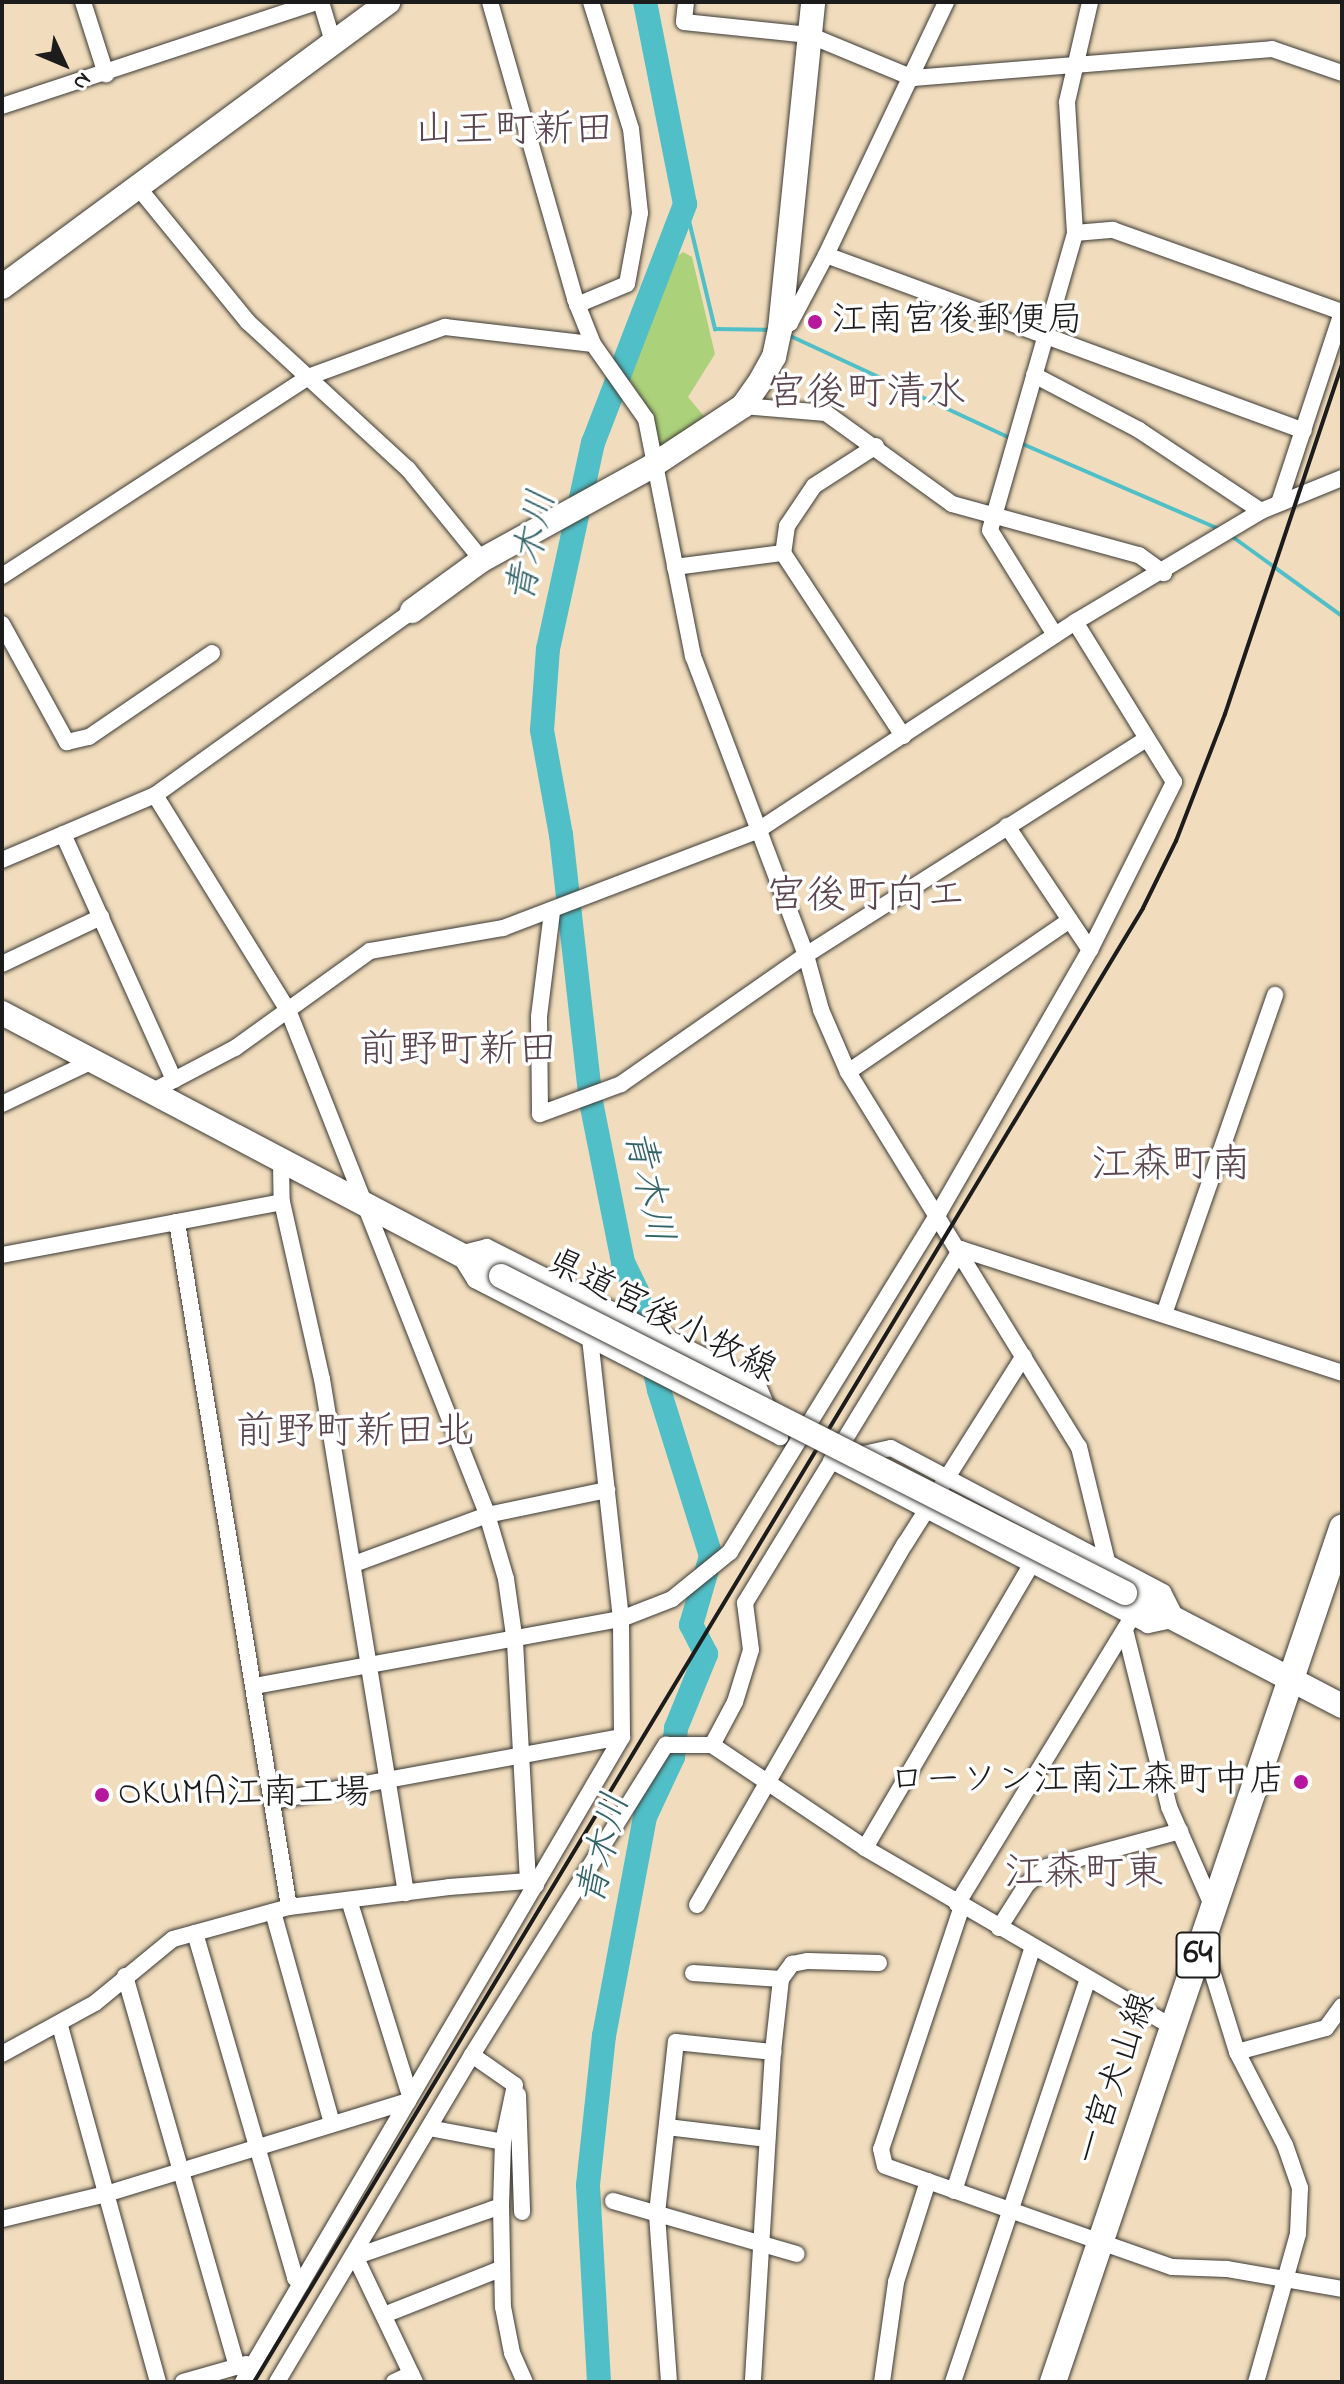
<!DOCTYPE html>
<meta charset="utf-8">
<style>
body{margin:0}
#map{position:relative;width:1344px;height:2384px;overflow:hidden;background:#f1ddbd;font-family:"Indie Flower","Klee One",sans-serif}
div>[style]{position:absolute}
[style*='--x']{left:calc(var(--x)*1px);top:calc(var(--y)*1px);width:calc(var(--w)*1px);rotate:calc(var(--a)*1deg)}
.green>*{inset:0;background:#acd17b}
.stream>*{height:4px;margin:-2px;padding:0 2px;transform-origin:2px;border-radius:2px;background:#51bfc7}
.river>*{height:24px;margin:-12px;padding:0 12px;transform-origin:12px;border-radius:12px;background:#51bfc7}
.roads{filter:drop-shadow(0 0 2px #3c3934) drop-shadow(0 0 2px #3c3934)}
.street>*{height:16px;margin:-8px;padding:0 8px;transform-origin:8px;border-radius:8px;background:#fff}
.secondary>*{height:24px;margin:-12px;padding:0 12px;transform-origin:12px;border-radius:12px;background:#fff}
.primary>*{height:26px;margin:-13px;padding:0 13px;transform-origin:13px;border-radius:13px;background:#fff}
.rail>*{height:4px;margin:-2px;padding:0 2px;transform-origin:2px;border-radius:2px;background:#1c1c1c}
.bridges{filter:drop-shadow(0 0 2px #3c3934) drop-shadow(0 0 2px #3c3934)}
.secondary-bridge>*{height:24px;margin:-12px;padding:0 12px;transform-origin:12px;border-radius:12px;background:#fff}
.dots>*{width:22px;height:22px;translate:-50% -50%;box-sizing:border-box;border:4px solid #fff;border-radius:50%}
span{translate:-50% -50%;white-space:nowrap;text-align:center;line-height:1.15;-webkit-text-stroke:7px #fff;paint-order:stroke}
.shield-label span{padding:2px 6px;background:#fff;border:2px solid;border-radius:6px;-webkit-text-stroke-width:0}
.shield-label{font-size:34px;color:#1c1c1c;font-weight:700}
.poi-label{font-size:36px;color:#1c1c1c}
.left{translate:0 -50%;text-align:left}
.right{translate:-100% -50%;text-align:right}
.street-label{font-size:36px;color:#1c1c1c}
.water-label{font-size:38px;color:#346569;font-style:italic}
.quarter-label{font-size:40px;color:#5b454f}
.frame{position:absolute;inset:0;border:4px solid #1c1c1c;pointer-events:none}
.north{position:absolute;left:24px;top:24px;width:80px;height:80px;-webkit-text-stroke:6px #fff;paint-order:stroke;rotate:134deg;font-size:22px;font-weight:700;line-height:32px;text-align:center;color:#1c1c1c}
.north::after{content:'';display:block;margin:auto;width:28px;height:36px;background:#1c1c1c;clip-path:polygon(50% 0,100% 100%,50% 72%,0 100%)}
</style>
<div id="map">
<div class="green">
<div style="clip-path:polygon(683px 252px,692px 257px,715px 354px,688px 397px,708px 421px,657px 453px,653px 415px,629px 379px,675px 258px)"></div>
</div>
<div class="stream">
<div style="--x:685;--y:204;--w:129;--a:76.5"></div>
<div style="--x:715;--y:329;--w:55;--a:1"></div>
<div style="--x:786;--y:334;--w:247;--a:24.9"></div>
<div style="--x:1018;--y:442;--w:219;--a:23.4"></div>
<div style="--x:1230;--y:535;--w:138;--a:35.9"></div>
</div>
<div class="river">
<div style="--x:599;--y:2382;--w:197;--a:-93.2"></div>
<div style="--x:588;--y:2185;--w:150;--a:-83.9"></div>
<div style="--x:604;--y:2036;--w:223;--a:-79.4"></div>
<div style="--x:645;--y:1817;--w:66;--a:-65"></div>
<div style="--x:673;--y:1757;--w:29;--a:-84"></div>
<div style="--x:676;--y:1728;--w:80;--a:-67.9"></div>
<div style="--x:706;--y:1654;--w:33;--a:-117"></div>
<div style="--x:691;--y:1625;--w:72;--a:-73.8"></div>
<div style="--x:711;--y:1556;--w:174;--a:-107.4"></div>
<div style="--x:659;--y:1390;--w:101;--a:-102.5"></div>
<div style="--x:637;--y:1291;--w:32;--a:-116"></div>
<div style="--x:623;--y:1262;--w:163;--a:-101.3"></div>
<div style="--x:591;--y:1102;--w:269;--a:-96.4"></div>
<div style="--x:561;--y:835;--w:107;--a:-100.3"></div>
<div style="--x:542;--y:730;--w:81;--a:-85.8"></div>
<div style="--x:548;--y:649;--w:211;--a:-77.7"></div>
<div style="--x:593;--y:443;--w:256;--a:-68.9"></div>
<div style="--x:685;--y:204;--w:206;--a:-101.2"></div>
</div>
<div class="roads">
<div class="street">
<div style="--x:83;--y:2;--w:76;--a:72.3"></div>
<div style="--x:321;--y:2;--w:42;--a:73.3"></div>
<div style="--x:490;--y:2;--w:309;--a:74"></div>
<div style="--x:575;--y:299;--w:48;--a:68.2"></div>
<div style="--x:593;--y:344;--w:92;--a:54.8"></div>
<div style="--x:646;--y:419;--w:242;--a:78.8"></div>
<div style="--x:693;--y:656;--w:320;--a:69.3"></div>
<div style="--x:806;--y:955;--w:57;--a:74.7"></div>
<div style="--x:821;--y:1010;--w:68;--a:66.5"></div>
<div style="--x:848;--y:1072;--w:440;--a:58.4"></div>
<div style="--x:1079;--y:1447;--w:117;--a:76.2"></div>
<div style="--x:686;--y:2;--w:20;--a:96"></div>
<div style="--x:684;--y:22;--w:126;--a:5.9"></div>
<div style="--x:809;--y:35;--w:113;--a:22.5"></div>
<div style="--x:913;--y:78;--w:360;--a:-4.6"></div>
<div style="--x:1272;--y:49;--w:74;--a:18.9"></div>
<div style="--x:2;--y:106;--w:331;--a:-18.3"></div>
<div style="--x:137;--y:186;--w:176;--a:50.8"></div>
<div style="--x:248;--y:322;--w:217;--a:42.6"></div>
<div style="--x:408;--y:469;--w:117;--a:50.9"></div>
<div style="--x:1075;--y:233;--w:38;--a:-5"></div>
<div style="--x:1113;--y:230;--w:243;--a:19.7"></div>
<div style="--x:826;--y:255;--w:509;--a:20.21"></div>
<div style="--x:577;--y:305;--w:54;--a:-22.8"></div>
<div style="--x:627;--y:284;--w:72;--a:-79.6"></div>
<div style="--x:640;--y:213;--w:84;--a:-96.1"></div>
<div style="--x:631;--y:129;--w:133;--a:-107.5"></div>
<div style="--x:780;--y:329;--w:12;--a:-31"></div>
<div style="--x:790;--y:323;--w:77;--a:-62.1"></div>
<div style="--x:826;--y:255;--w:280;--a:-64.6"></div>
<div style="--x:1034;--y:375;--w:119;--a:27.6"></div>
<div style="--x:1139;--y:430;--w:146;--a:33.6"></div>
<div style="--x:743;--y:406;--w:83;--a:4.8"></div>
<div style="--x:826;--y:413;--w:155;--a:35.8"></div>
<div style="--x:952;--y:504;--w:194;--a:15.3"></div>
<div style="--x:1139;--y:555;--w:31;--a:36"></div>
<div style="--x:876;--y:446;--w:74;--a:147.2"></div>
<div style="--x:814;--y:486;--w:48;--a:124"></div>
<div style="--x:787;--y:526;--w:27;--a:98"></div>
<div style="--x:783;--y:553;--w:219;--a:56.7"></div>
<div style="--x:1279;--y:503;--w:201;--a:-71.7"></div>
<div style="--x:675;--y:567;--w:109;--a:-7.4"></div>
<div style="--x:2;--y:576;--w:365;--a:-33"></div>
<div style="--x:308;--y:377;--w:146;--a:-20.1"></div>
<div style="--x:445;--y:327;--w:149;--a:6.6"></div>
<div style="--x:2;--y:624;--w:135;--a:61.2"></div>
<div style="--x:67;--y:742;--w:23;--a:-13"></div>
<div style="--x:89;--y:737;--w:149;--a:-34.3"></div>
<div style="--x:1055;--y:635;--w:123;--a:-121.8"></div>
<div style="--x:990;--y:530;--w:309;--a:-74"></div>
<div style="--x:1075;--y:233;--w:131;--a:-93.5"></div>
<div style="--x:1067;--y:102;--w:103;--a:-77"></div>
<div style="--x:155;--y:795;--w:253;--a:58.3"></div>
<div style="--x:288;--y:1010;--w:539;--a:68.44"></div>
<div style="--x:486;--y:1511;--w:71;--a:73.6"></div>
<div style="--x:506;--y:1579;--w:64;--a:81.9"></div>
<div style="--x:515;--y:1642;--w:239;--a:86.9"></div>
<div style="--x:1007;--y:826;--w:149;--a:56.2"></div>
<div style="--x:63;--y:834;--w:270;--a:65.7"></div>
<div style="--x:2;--y:860;--w:166;--a:-23"></div>
<div style="--x:155;--y:795;--w:316;--a:-35.6"></div>
<div style="--x:552;--y:912;--w:106;--a:97.1"></div>
<div style="--x:539;--y:1017;--w:97;--a:89.4"></div>
<div style="--x:540;--y:1114;--w:86;--a:-20.3"></div>
<div style="--x:621;--y:1084;--w:226;--a:-34.9"></div>
<div style="--x:806;--y:955;--w:403;--a:-32.4"></div>
<div style="--x:2;--y:964;--w:110;--a:-25.4"></div>
<div style="--x:848;--y:1072;--w:269;--a:-34.4"></div>
<div style="--x:153;--y:1091;--w:93;--a:-27.7"></div>
<div style="--x:235;--y:1048;--w:166;--a:-35.7"></div>
<div style="--x:370;--y:951;--w:135;--a:-9.8"></div>
<div style="--x:503;--y:928;--w:272;--a:-20.9"></div>
<div style="--x:757;--y:831;--w:381;--a:-33.3"></div>
<div style="--x:1075;--y:622;--w:217;--a:-30.8"></div>
<div style="--x:1261;--y:511;--w:87;--a:-22.2"></div>
<div style="--x:2;--y:1104;--w:100;--a:-25.5"></div>
<div style="--x:281;--y:1163;--w:39;--a:89"></div>
<div style="--x:282;--y:1202;--w:181;--a:77.3"></div>
<div style="--x:322;--y:1379;--w:521;--a:80.72"></div>
<div style="--x:177;--y:1222;--w:694;--a:80.71"></div>
<div style="--x:487;--y:1247;--w:302;--a:26.7"></div>
<div style="--x:757;--y:1383;--w:59;--a:66.9"></div>
<div style="--x:780;--y:1437;--w:343;--a:-152.8"></div>
<div style="--x:475;--y:1280;--w:31;--a:-122"></div>
<div style="--x:459;--y:1254;--w:29;--a:-14"></div>
<div style="--x:961;--y:1249;--w:415;--a:121.4"></div>
<div style="--x:745;--y:1603;--w:47;--a:82.7"></div>
<div style="--x:751;--y:1650;--w:54;--a:107.1"></div>
<div style="--x:735;--y:1702;--w:49;--a:118.1"></div>
<div style="--x:712;--y:1745;--w:184;--a:33.9"></div>
<div style="--x:865;--y:1848;--w:358;--a:30.2"></div>
<div style="--x:961;--y:1249;--w:401;--a:18"></div>
<div style="--x:2;--y:1255;--w:285;--a:-10.7"></div>
<div style="--x:1164;--y:1314;--w:338;--a:-70.8"></div>
<div style="--x:891;--y:1448;--w:308;--a:27.9"></div>
<div style="--x:1163;--y:1592;--w:30;--a:63"></div>
<div style="--x:1177;--y:1619;--w:30;--a:168"></div>
<div style="--x:1148;--y:1625;--w:357;--a:-152.6"></div>
<div style="--x:831;--y:1461;--w:61;--a:-12.2"></div>
<div style="--x:354;--y:1564;--w:142;--a:-20.2"></div>
<div style="--x:487;--y:1515;--w:123;--a:-11.8"></div>
<div style="--x:1125;--y:1630;--w:182;--a:76"></div>
<div style="--x:1169;--y:1807;--w:109;--a:66.3"></div>
<div style="--x:255;--y:1686;--w:372;--a:-10.4"></div>
<div style="--x:621;--y:1619;--w:55;--a:-21.4"></div>
<div style="--x:672;--y:1599;--w:75;--a:-39"></div>
<div style="--x:730;--y:1552;--w:397;--a:-58.4"></div>
<div style="--x:938;--y:1214;--w:305;--a:-60.1"></div>
<div style="--x:1090;--y:950;--w:188;--a:-63.4"></div>
<div style="--x:1174;--y:782;--w:188;--a:-121.7"></div>
<div style="--x:273;--y:1801;--w:355;--a:-10.4"></div>
<div style="--x:865;--y:1848;--w:328;--a:-59.6"></div>
<div style="--x:349;--y:1900;--w:205;--a:72.7"></div>
<div style="--x:957;--y:1904;--w:336;--a:-58.6"></div>
<div style="--x:697;--y:1905;--w:417;--a:-60.1"></div>
<div style="--x:905;--y:1544;--w:222;--a:-57.7"></div>
<div style="--x:962;--y:1906;--w:256;--a:108.4"></div>
<div style="--x:881;--y:2149;--w:17;--a:77"></div>
<div style="--x:885;--y:2166;--w:304;--a:19.4"></div>
<div style="--x:1172;--y:2267;--w:55;--a:2.1"></div>
<div style="--x:1227;--y:2269;--w:117;--a:9.9"></div>
<div style="--x:273;--y:1912;--w:219;--a:74.4"></div>
<div style="--x:999;--y:1928;--w:52;--a:-57.5"></div>
<div style="--x:1027;--y:1884;--w:26;--a:-40"></div>
<div style="--x:1047;--y:1867;--w:138;--a:-15.1"></div>
<div style="--x:195;--y:1933;--w:359;--a:73.8"></div>
<div style="--x:295;--y:2278;--w:8;--a:40"></div>
<div style="--x:1203;--y:1942;--w:115;--a:72.8"></div>
<div style="--x:1237;--y:2052;--w:105;--a:62.7"></div>
<div style="--x:1285;--y:2145;--w:46;--a:70.8"></div>
<div style="--x:1300;--y:2188;--w:46;--a:92.5"></div>
<div style="--x:1298;--y:2234;--w:154;--a:105.8"></div>
<div style="--x:693;--y:1973;--w:88;--a:3.9"></div>
<div style="--x:781;--y:1979;--w:73;--a:96.3"></div>
<div style="--x:125;--y:1976;--w:407;--a:74"></div>
<div style="--x:781;--y:1979;--w:19;--a:-54"></div>
<div style="--x:792;--y:1964;--w:16;--a:-11"></div>
<div style="--x:808;--y:1961;--w:71;--a:1.6"></div>
<div style="--x:60;--y:2026;--w:369;--a:74.6"></div>
<div style="--x:1237;--y:2052;--w:92;--a:-15.1"></div>
<div style="--x:1326;--y:2028;--w:27;--a:-54"></div>
<div style="--x:2;--y:2054;--w:106;--a:-28.7"></div>
<div style="--x:95;--y:2003;--w:101;--a:-39.4"></div>
<div style="--x:173;--y:1939;--w:120;--a:-15.4"></div>
<div style="--x:289;--y:1907;--w:161;--a:-7.1"></div>
<div style="--x:449;--y:1887;--w:79;--a:-4.3"></div>
<div style="--x:528;--y:1881;--w:9;--a:27"></div>
<div style="--x:472;--y:2055;--w:366;--a:-58"></div>
<div style="--x:666;--y:1745;--w:46;--a:0"></div>
<div style="--x:518;--y:2095;--w:117;--a:88"></div>
<div style="--x:667;--y:2127;--w:101;--a:6.8"></div>
<div style="--x:429;--y:2128;--w:75;--a:10.7"></div>
<div style="--x:954;--y:2191;--w:256;--a:-72.1"></div>
<div style="--x:613;--y:2201;--w:191;--a:16.1"></div>
<div style="--x:2;--y:2219;--w:107;--a:-13.5"></div>
<div style="--x:106;--y:2194;--w:316;--a:-17.1"></div>
<div style="--x:355;--y:2256;--w:140;--a:64.5"></div>
<div style="--x:357;--y:2256;--w:152;--a:-19.1"></div>
<div style="--x:501;--y:2206;--w:101;--a:88.9"></div>
<div style="--x:503;--y:2307;--w:47;--a:78.9"></div>
<div style="--x:512;--y:2353;--w:32;--a:66"></div>
<div style="--x:384;--y:2315;--w:125;--a:-21.6"></div>
<div style="--x:183;--y:2382;--w:66;--a:-15.9"></div>
<div style="--x:243;--y:2382;--w:748;--a:-59.56"></div>
<div style="--x:622;--y:1737;--w:118;--a:-90.5"></div>
<div style="--x:621;--y:1619;--w:282;--a:-96.3"></div>
<div style="--x:277;--y:2382;--w:381;--a:-59.2"></div>
<div style="--x:472;--y:2055;--w:52;--a:34.9"></div>
<div style="--x:515;--y:2085;--w:58;--a:101.9"></div>
<div style="--x:503;--y:2142;--w:64;--a:91.8"></div>
<div style="--x:394;--y:2382;--w:19;--a:-25"></div>
<div style="--x:669;--y:2382;--w:169;--a:-94.1"></div>
<div style="--x:657;--y:2213;--w:172;--a:-83.7"></div>
<div style="--x:676;--y:2042;--w:98;--a:5.9"></div>
<div style="--x:773;--y:2052;--w:331;--a:93.5"></div>
<div style="--x:882;--y:2382;--w:101;--a:-82"></div>
<div style="--x:896;--y:2282;--w:106;--a:-72.4"></div>
<div style="--x:953;--y:2382;--w:425;--a:-71.5"></div>
</div>
<div class="secondary">
<div style="--x:2;--y:287;--w:480;--a:-36.4"></div>
<div style="--x:412;--y:611;--w:87;--a:-36.1"></div>
<div style="--x:482;--y:560;--w:194;--a:-28.9"></div>
<div style="--x:652;--y:466;--w:109;--a:-33.4"></div>
<div style="--x:743;--y:406;--w:32;--a:-55"></div>
<div style="--x:761;--y:380;--w:26;--a:-61"></div>
<div style="--x:774;--y:357;--w:29;--a:-78"></div>
<div style="--x:780;--y:329;--w:329;--a:-84.2"></div>
<div style="--x:2;--y:1013;--w:564;--a:27.79"></div>
<div style="--x:1125;--y:1593;--w:245;--a:27.5"></div>
</div>
<div class="primary">
<div style="--x:1053;--y:2382;--w:902;--a:-71.3"></div>
</div>
</div>
<div class="rail">
<div style="--x:254;--y:2382;--w:1721;--a:-58.9"></div>
<div style="--x:1143;--y:908;--w:75;--a:-63.8"></div>
<div style="--x:1176;--y:841;--w:136;--a:-68.9"></div>
<div style="--x:1225;--y:714;--w:368;--a:-71.5"></div>
</div>
<div class="bridges">
<div class="secondary-bridge">
<div style="--x:501;--y:1276;--w:700;--a:26.93"></div>
</div>
</div>
<div class="dots">
<div style="left:815px;top:322px;background:#b5179e"></div>
<div style="left:1301px;top:1782px;background:#b5179e"></div>
<div style="left:102px;top:1795px;background:#b5179e"></div>
</div>
<div class="shield-label">
<span style="left:1198px;top:1955px">64</span>
</div>
<div class="poi-label">
<span class="left" style="left:831px;top:322px">江南宮後郵便局</span>
<span class="right" style="left:1285px;top:1782px">ローソン江南江森町中店</span>
<span class="left" style="left:118px;top:1795px">OKUMA江南工場</span>
</div>
<div class="street-label">
<span style="left:661px;top:1317px;rotate:27deg">県道宮後小牧線</span>
<span style="left:1117px;top:2079px;rotate:-71deg">一宮犬山線</span>
</div>
<div class="water-label">
<span style="left:534px;top:547px;rotate:-78deg">青木川</span>
<span style="left:646px;top:1187px;rotate:78deg">青木川</span>
<span style="left:606px;top:1850px;rotate:-76deg">青木川</span>
</div>
<div class="quarter-label">
<span style="left:514px;top:132px">山王町新田</span>
<span style="left:866px;top:395px">宮後町清水</span>
<span style="left:866px;top:898px">宮後町向エ</span>
<span style="left:458px;top:1052px">前野町新田</span>
<span style="left:1171px;top:1167px">江森町南</span>
<span style="left:355px;top:1434px">前野町新田北</span>
<span style="left:1084px;top:1875px">江森町東</span>
</div>
<div class="frame"></div>
<div class="north">N</div>
</div>
